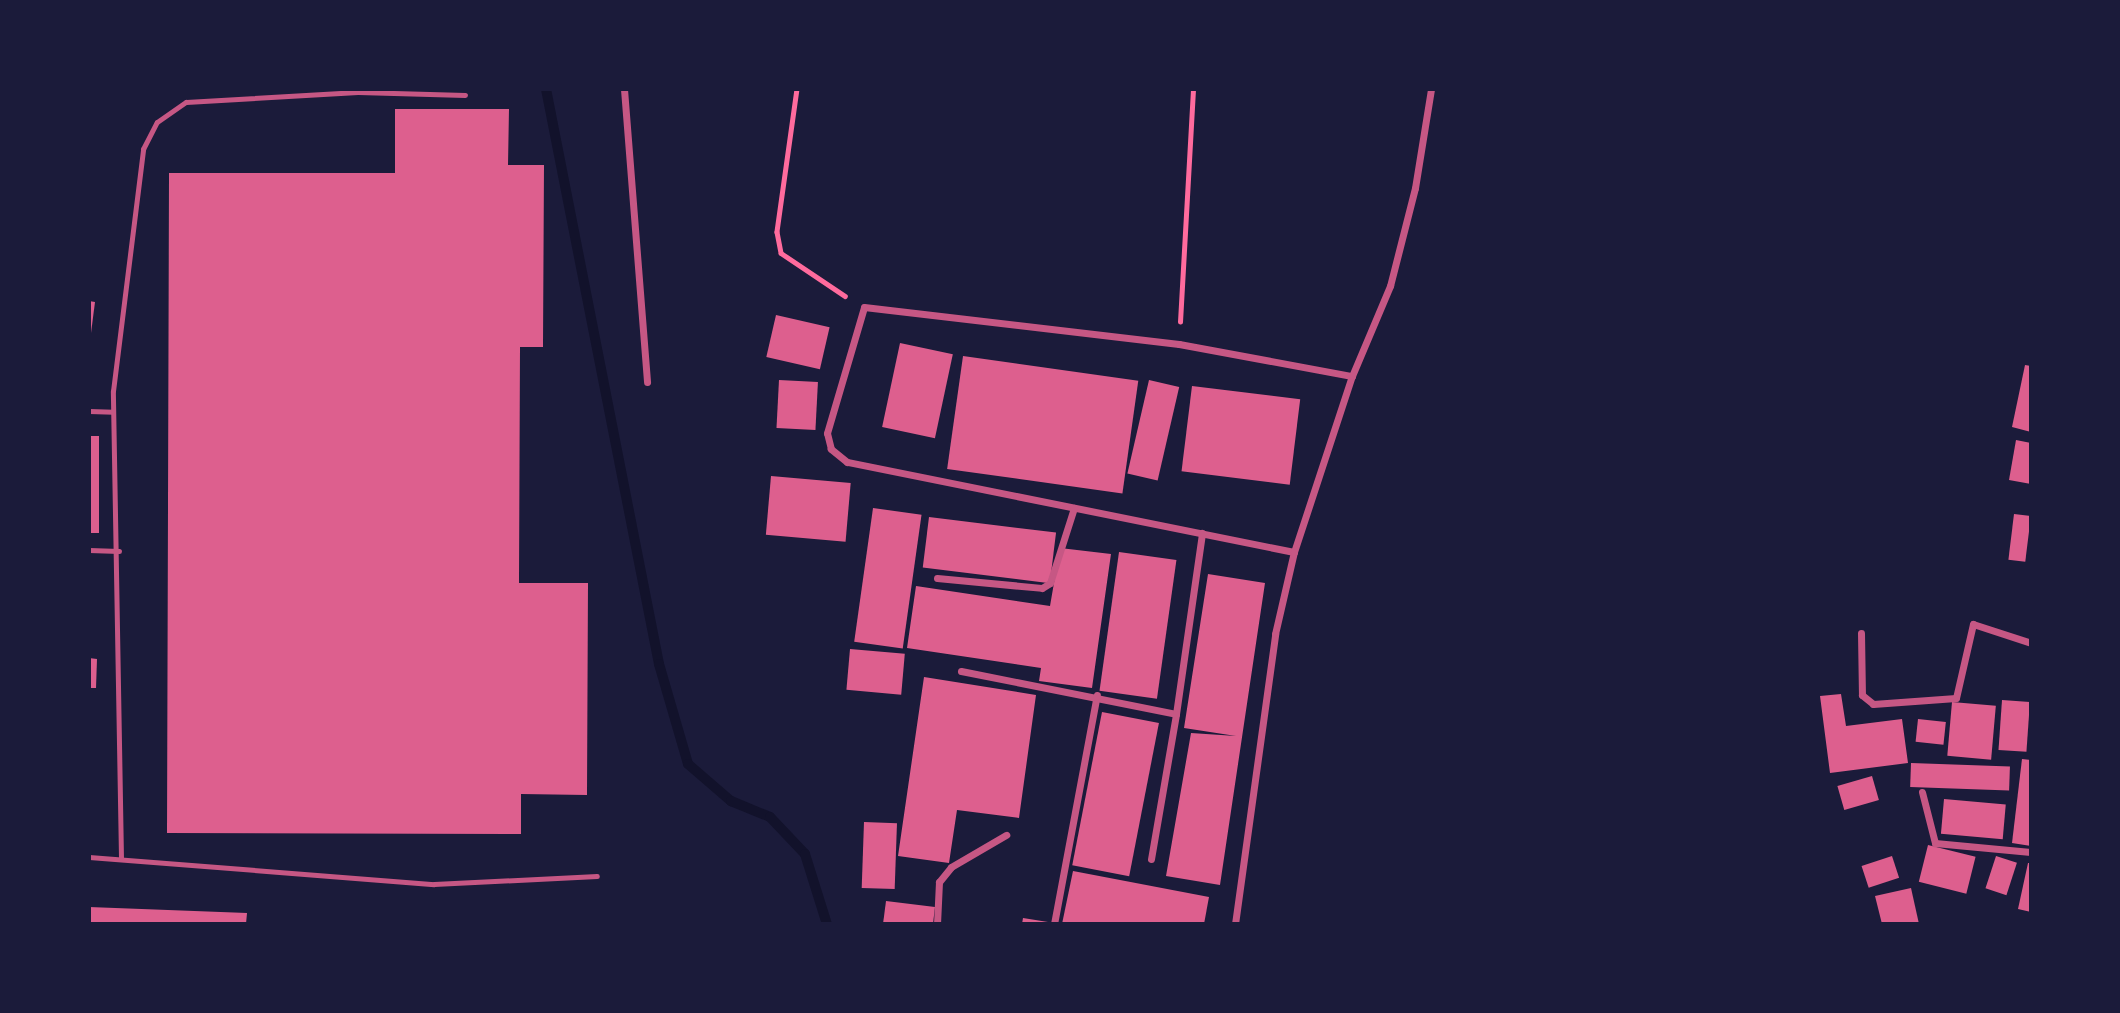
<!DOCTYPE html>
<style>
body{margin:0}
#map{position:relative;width:2120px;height:1013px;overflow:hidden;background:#1b1b3a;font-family:"Alegreya Sans",sans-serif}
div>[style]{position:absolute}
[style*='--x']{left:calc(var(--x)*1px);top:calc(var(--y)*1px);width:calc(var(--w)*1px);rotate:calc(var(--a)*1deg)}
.stream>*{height:10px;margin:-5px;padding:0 5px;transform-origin:5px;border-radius:5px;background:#12122b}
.building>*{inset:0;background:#dd5f8e;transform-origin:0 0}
.path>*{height:4.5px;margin:-2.25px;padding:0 2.25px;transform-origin:2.25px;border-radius:2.25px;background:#ff6b9d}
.service>*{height:5px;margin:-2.5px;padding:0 2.5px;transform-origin:2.5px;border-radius:2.5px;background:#c65784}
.minor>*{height:7px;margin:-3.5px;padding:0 3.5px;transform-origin:3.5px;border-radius:3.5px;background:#c65784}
span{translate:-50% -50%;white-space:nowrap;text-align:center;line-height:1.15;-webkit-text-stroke:5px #1b1b3a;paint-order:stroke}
.frame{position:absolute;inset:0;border:91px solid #1b1b3a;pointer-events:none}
</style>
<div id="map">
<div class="stream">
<div style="--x:546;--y:89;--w:586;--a:78.88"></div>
<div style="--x:659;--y:664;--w:104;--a:73.8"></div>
<div style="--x:688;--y:764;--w:57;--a:40.7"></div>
<div style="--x:731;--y:801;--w:42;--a:22.3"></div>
<div style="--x:770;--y:817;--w:51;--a:46.6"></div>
<div style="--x:805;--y:854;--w:73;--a:72.6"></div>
</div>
<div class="building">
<div style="clip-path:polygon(395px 109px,509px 109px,508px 165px,544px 165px,543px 347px,520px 347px,519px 583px,588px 583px,587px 795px,521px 794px,521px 834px,167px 833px,169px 173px,395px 173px)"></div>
<div style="clip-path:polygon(89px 301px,95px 302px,91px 333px,89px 333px)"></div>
<div style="left:776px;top:315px;width:55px;height:43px;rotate:13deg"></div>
<div style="left:900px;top:343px;width:54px;height:86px;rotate:12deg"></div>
<div style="left:963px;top:356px;width:177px;height:114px;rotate:8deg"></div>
<div style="clip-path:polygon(2025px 365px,2031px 366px,2031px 432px,2012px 427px)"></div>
<div style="left:779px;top:380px;width:39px;height:48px;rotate:3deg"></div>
<div style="left:1149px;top:380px;width:31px;height:96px;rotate:13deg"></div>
<div style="left:1192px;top:386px;width:109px;height:86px;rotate:7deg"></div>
<div style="left:89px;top:436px;width:10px;height:97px"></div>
<div style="clip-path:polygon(2016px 440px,2031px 443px,2031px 484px,2009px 480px)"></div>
<div style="left:771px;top:476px;width:80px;height:59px;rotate:5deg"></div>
<div style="left:873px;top:508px;width:49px;height:135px;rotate:8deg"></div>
<div style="left:2014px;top:514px;width:17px;height:46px;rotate:7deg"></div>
<div style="left:929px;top:517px;width:128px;height:51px;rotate:7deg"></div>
<div style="clip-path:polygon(1060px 548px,1111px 554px,1092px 688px,1039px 681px,1041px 668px,907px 648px,916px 586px,1050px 606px)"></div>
<div style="left:1119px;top:552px;width:58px;height:140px;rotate:8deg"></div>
<div style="clip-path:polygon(1208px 574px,1265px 583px,1220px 885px,1166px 876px,1191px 733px,1236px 736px,1184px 728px)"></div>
<div style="left:850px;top:649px;width:55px;height:41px;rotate:5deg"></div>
<div style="clip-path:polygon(89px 658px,97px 659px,96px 688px,89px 688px)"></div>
<div style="clip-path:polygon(924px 677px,1036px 695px,1019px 818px,957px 810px,949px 863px,898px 856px)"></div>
<div style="clip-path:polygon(1841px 694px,1846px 726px,1902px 719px,1908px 763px,1830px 773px,1820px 696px)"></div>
<div style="left:2002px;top:700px;width:28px;height:50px;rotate:4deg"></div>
<div style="left:1952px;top:702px;width:44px;height:54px;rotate:5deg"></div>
<div style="left:1102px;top:712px;width:58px;height:156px;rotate:11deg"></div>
<div style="left:1918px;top:719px;width:28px;height:23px;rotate:6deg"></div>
<div style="clip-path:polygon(2022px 759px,2031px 760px,2031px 846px,2012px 843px)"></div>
<div style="left:1911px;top:763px;width:99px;height:24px;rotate:2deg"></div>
<div style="left:1872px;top:776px;width:25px;height:36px;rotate:74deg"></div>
<div style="left:1944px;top:799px;width:62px;height:35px;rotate:5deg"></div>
<div style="left:864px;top:822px;width:33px;height:66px;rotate:2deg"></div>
<div style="left:1928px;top:845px;width:49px;height:38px;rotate:14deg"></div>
<div style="left:1892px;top:856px;width:23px;height:32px;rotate:72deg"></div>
<div style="left:1996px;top:856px;width:22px;height:34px;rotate:18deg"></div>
<div style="clip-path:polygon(2028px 863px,2031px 863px,2031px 912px,2018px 909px)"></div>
<div style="clip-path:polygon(1073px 871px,1209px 897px,1204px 924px,1062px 924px)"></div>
<div style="clip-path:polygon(1911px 888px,1919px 924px,1882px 924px,1875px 896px)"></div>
<div style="clip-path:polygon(886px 901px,935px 907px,933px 924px,883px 924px)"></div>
<div style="clip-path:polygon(89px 907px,247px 913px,246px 924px,89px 924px)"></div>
<div style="clip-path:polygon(1023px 918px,1048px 922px,1048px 924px,1022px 924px)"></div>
</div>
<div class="path">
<div style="--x:797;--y:89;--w:144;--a:98"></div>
<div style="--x:777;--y:232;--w:21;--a:79"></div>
<div style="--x:781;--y:253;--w:77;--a:33.9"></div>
<div style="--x:1180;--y:322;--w:233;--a:-86.8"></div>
</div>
<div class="service">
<div style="--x:89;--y:411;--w:24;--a:2"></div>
<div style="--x:89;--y:550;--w:30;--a:2"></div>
<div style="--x:89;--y:857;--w:346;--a:4.5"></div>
<div style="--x:434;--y:884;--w:163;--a:-2.8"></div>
<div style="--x:121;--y:858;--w:467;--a:-91"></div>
<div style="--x:113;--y:391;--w:244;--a:-82.9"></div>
<div style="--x:143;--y:149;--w:30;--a:-63"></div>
<div style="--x:157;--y:122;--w:35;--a:-35"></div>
<div style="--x:186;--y:102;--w:172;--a:-3.3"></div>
<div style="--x:358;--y:92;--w:107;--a:1.6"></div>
</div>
<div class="minor">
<div style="--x:624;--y:89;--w:294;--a:85.5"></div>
<div style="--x:1294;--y:552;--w:456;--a:-168.6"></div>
<div style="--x:847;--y:462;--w:21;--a:-141"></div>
<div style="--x:831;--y:449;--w:16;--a:-104"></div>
<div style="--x:827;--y:433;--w:131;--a:-73.6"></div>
<div style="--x:864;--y:307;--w:317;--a:6.7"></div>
<div style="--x:1179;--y:344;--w:176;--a:10.5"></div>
<div style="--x:937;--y:578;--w:105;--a:5.4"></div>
<div style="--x:1042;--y:588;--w:9;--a:-32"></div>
<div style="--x:1050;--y:583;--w:79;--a:-72.3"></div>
<div style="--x:1861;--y:633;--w:62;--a:89.1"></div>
<div style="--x:1862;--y:695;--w:14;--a:39"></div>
<div style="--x:1873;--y:704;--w:83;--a:-4.1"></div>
<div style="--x:1956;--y:698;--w:76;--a:-77.1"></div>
<div style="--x:1973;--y:624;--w:61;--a:18.1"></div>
<div style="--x:961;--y:671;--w:219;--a:11.3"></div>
<div style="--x:1176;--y:714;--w:183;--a:-81.8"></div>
<div style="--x:1922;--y:792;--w:53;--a:75.7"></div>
<div style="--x:1935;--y:843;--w:96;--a:5.4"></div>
<div style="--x:1151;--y:859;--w:147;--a:-80.2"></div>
<div style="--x:937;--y:924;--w:42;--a:-87.3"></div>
<div style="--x:939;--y:882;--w:19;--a:-51"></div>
<div style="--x:951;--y:867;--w:64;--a:-30.2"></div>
<div style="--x:1054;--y:924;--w:233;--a:-79.4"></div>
<div style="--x:1235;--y:924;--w:293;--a:-82.1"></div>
<div style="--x:1275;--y:634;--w:84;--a:-77"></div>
<div style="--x:1294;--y:552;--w:185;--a:-71.8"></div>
<div style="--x:1352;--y:376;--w:98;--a:-67.1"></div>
<div style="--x:1390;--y:286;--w:101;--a:-75.7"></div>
<div style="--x:1415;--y:188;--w:100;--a:-80.8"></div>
</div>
<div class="frame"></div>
</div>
